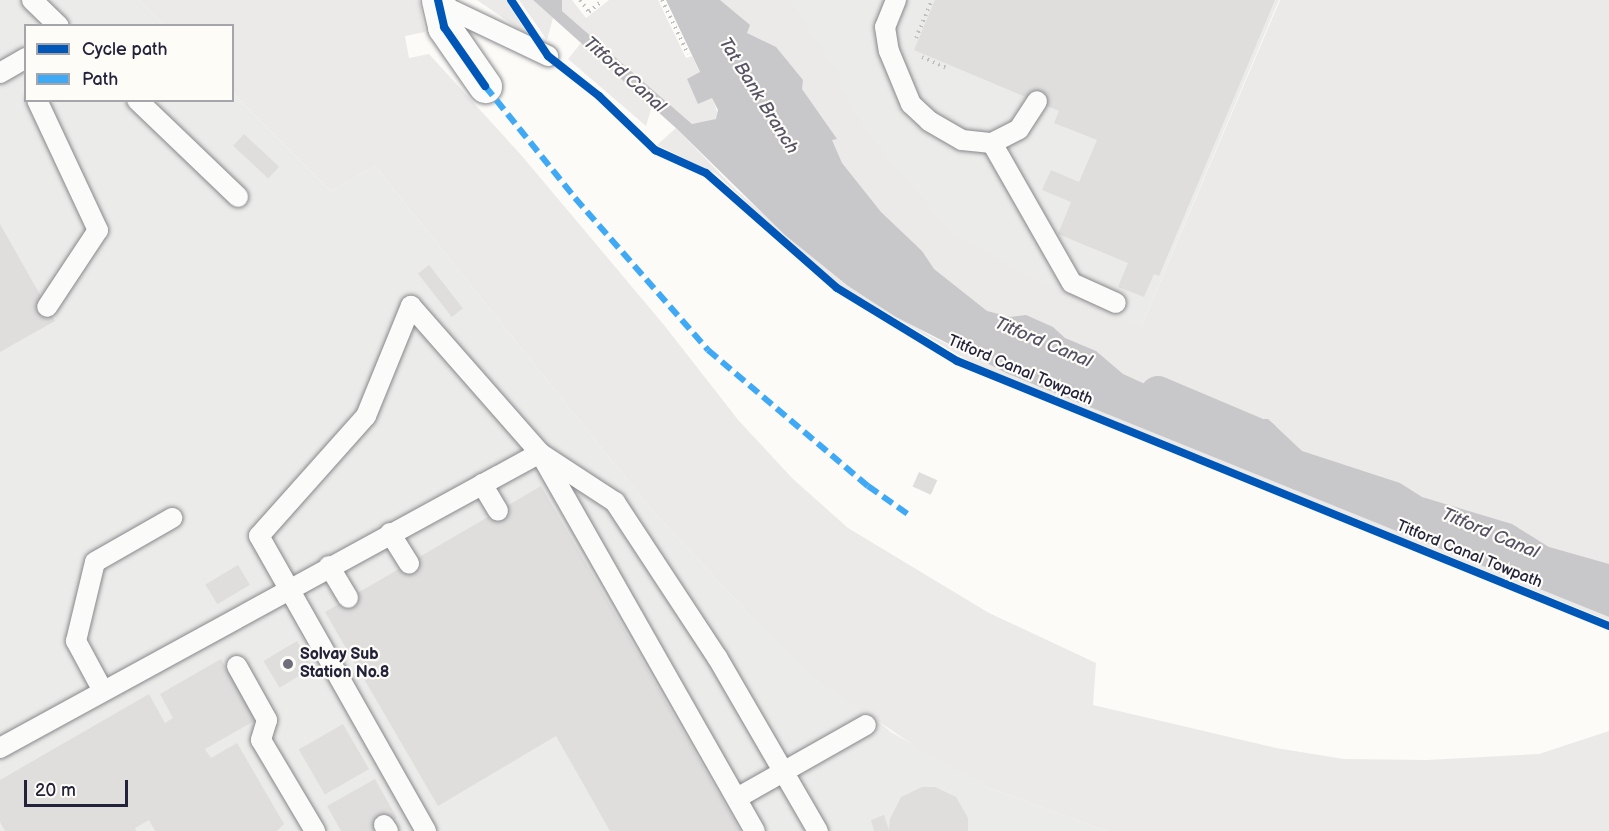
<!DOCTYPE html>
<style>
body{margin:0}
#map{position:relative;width:1609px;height:831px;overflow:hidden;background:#fcfbf8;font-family:"Balsamiq Sans",sans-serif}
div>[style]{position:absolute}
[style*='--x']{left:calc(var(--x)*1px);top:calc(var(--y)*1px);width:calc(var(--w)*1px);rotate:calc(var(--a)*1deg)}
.built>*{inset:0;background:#ebebe9}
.green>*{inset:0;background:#ebeae8}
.water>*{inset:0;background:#c8c8ca}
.canal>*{height:36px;margin:-18px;padding:0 18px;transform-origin:18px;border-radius:18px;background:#c8c8ca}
.building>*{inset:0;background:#dfdedd;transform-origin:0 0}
.path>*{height:4px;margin-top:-2px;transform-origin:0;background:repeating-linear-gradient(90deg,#bfbfc0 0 1.5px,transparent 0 6px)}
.roads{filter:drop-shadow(0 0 2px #88888c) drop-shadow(0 0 2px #88888c)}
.lane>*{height:20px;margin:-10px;padding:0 10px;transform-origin:10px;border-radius:10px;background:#fbfbf9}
.street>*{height:33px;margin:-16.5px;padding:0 16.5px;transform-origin:16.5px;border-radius:16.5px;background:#fbfbf9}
.quiet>*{height:6px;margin-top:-3px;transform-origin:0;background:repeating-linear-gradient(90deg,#3fa9f5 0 12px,transparent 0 18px)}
.cycleway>*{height:8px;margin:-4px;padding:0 4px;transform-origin:4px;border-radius:4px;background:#0057b8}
.dots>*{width:16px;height:16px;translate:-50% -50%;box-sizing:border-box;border:3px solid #fdfcf7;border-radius:50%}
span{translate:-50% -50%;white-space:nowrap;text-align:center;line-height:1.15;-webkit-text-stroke:4.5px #fdfcf7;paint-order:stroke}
.street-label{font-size:16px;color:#22223b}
.poi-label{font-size:16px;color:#22223b;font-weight:700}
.left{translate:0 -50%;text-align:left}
.water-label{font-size:18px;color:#545466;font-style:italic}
.legend{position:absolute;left:24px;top:24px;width:210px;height:78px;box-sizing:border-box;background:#fdfcf7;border:2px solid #a5a5ac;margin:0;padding:8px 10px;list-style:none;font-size:18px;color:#22223b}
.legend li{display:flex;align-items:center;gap:12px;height:30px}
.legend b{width:30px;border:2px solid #a5a5ac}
.scale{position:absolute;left:24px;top:780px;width:104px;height:27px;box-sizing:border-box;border:3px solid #22223b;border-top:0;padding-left:8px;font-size:18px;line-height:21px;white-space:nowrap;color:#22223b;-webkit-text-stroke:4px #fdfcf7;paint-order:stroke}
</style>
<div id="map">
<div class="built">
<div style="clip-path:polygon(0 0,139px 0,164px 25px,26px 26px,26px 100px,232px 100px,233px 93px,331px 191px,375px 166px,650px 508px,747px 612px,891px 732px,988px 787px,1106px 831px,0 831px)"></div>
<div style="clip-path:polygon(699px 0,1279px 0,1141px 327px,1092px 366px)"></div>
</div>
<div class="green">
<div style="clip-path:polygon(139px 0,419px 0,425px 32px,405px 36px,409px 58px,429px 54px,522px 156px,664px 325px,739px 421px,793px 479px,848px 528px,989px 613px,1096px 663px,1093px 705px,1276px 748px,1344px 759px,1427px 760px,1539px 754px,1609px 731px,1609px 831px,1106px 831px,988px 787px,925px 753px,810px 675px,747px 612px,650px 508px,375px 166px,331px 191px,233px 93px,232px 26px,164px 25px)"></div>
<div style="clip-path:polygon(477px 0,506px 0,529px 36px)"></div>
<div style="clip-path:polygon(519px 0,533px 0,553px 18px,547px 40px)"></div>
<div style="clip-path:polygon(562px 0,572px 0,586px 18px,609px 0,658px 0,686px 58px,692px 56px,700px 73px,687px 79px,699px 103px,712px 97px,719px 117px,711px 122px,692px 124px,562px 11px)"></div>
<div style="clip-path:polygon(705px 0,790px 0,843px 81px,838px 85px,871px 137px,953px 234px,1038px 281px,1141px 327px,1280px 0,1609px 0,1609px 582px,1165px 408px,958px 310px)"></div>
<div style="clip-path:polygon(581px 43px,652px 106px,646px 126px,568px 59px)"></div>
<div style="clip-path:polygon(676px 128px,735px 189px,819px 262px,848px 286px,929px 335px,1008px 374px,1609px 617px,1609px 621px,974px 364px,844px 288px,808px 260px,716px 174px,657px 145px)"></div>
</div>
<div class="water">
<div style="clip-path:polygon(533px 0,562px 0,562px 11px,692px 124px,716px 119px,718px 110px,712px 98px,698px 104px,687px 79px,700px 72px,666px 0,720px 0,750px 25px,747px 33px,776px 47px,803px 80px,802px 89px,837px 139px,832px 140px,842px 163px,881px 212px,922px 251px,934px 269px,987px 311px,1010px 317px,1026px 315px,1053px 327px,1065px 338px,1096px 351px,1123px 374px,1193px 406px,1213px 419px,1268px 419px,1302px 451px,1400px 483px,1422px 497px,1512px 524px,1549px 547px,1609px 564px,1609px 617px,1008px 374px,896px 317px,848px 286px,785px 235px,676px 128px)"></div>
</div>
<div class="canal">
<div style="--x:1158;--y:394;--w:113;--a:22.9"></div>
</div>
<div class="building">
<div style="clip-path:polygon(935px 0,1275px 0,1159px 276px,1154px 274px,1144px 297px,1118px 287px,1128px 263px,1058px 234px,1071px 202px,1042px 190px,1051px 170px,1079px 182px,1097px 140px,1054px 123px,1059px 111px,914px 50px)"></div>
<div style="left:244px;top:134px;width:48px;height:16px;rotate:43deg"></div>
<div style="clip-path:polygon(0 224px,55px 321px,0 352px)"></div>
<div style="left:429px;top:265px;width:55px;height:14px;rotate:52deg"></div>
<div style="left:919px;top:472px;width:20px;height:16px;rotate:24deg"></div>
<div style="clip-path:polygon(541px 486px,628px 636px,740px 831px,610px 831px,556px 736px,438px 806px,325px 612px)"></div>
<div style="left:238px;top:565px;width:23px;height:38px;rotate:59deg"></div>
<div style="left:297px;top:641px;width:31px;height:39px;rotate:59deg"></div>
<div style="clip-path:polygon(221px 659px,256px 720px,205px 749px,211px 758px,237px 743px,284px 824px,277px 831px,155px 831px,149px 820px,135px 828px,136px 831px,5px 831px,0 822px,0 780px,149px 694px,165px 723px,173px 718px,160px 694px)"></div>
<div style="left:343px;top:724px;width:52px;height:51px;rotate:60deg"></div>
<div style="clip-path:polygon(375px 779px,397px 818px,373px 831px,341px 831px,327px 806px)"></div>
<div style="clip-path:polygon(922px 787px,935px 787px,956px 797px,968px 818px,968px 831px,874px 831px,871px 820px,884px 815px,889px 830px,890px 819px,901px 797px)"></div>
</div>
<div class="path">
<div style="--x:580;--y:0;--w:15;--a:53"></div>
<div style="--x:589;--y:12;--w:18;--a:-41"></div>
<div style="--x:662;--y:0;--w:60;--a:64.3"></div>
<div style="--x:916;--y:38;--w:41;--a:-67.2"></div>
<div style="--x:922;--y:57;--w:27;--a:24"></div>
</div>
<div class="roads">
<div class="lane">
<div style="--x:32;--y:0;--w:37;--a:44"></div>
<div style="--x:896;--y:0;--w:29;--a:112"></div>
<div style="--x:885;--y:27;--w:24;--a:81"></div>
<div style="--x:889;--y:51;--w:57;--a:67.5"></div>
<div style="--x:911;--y:104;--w:25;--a:43"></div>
<div style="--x:929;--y:121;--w:38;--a:30"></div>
<div style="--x:962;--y:140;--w:30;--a:6"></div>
<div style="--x:992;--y:143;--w:30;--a:-27"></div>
<div style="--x:1019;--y:129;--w:33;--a:-57"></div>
<div style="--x:439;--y:4;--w:121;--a:25.5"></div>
<div style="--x:0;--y:73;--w:30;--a:-30"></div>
<div style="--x:37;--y:100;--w:144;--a:64.9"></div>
<div style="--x:98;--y:230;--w:92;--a:123.5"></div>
<div style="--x:137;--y:100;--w:140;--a:43.8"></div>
<div style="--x:992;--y:143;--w:161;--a:60.3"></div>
<div style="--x:1072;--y:283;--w:48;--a:24.4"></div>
<div style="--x:482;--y:484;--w:31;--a:59"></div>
<div style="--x:390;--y:533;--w:36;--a:58"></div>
<div style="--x:329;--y:566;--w:37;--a:59"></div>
<div style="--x:237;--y:666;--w:62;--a:60.9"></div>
<div style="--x:267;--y:720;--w:21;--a:107"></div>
<div style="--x:261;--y:740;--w:106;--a:59.3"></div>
<div style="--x:103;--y:691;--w:57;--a:-118.4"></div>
<div style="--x:76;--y:641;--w:81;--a:-76.5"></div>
<div style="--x:95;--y:562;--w:89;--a:-29.7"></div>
<div style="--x:0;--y:748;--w:615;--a:-28.65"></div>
<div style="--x:540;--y:453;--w:90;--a:33.2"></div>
<div style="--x:615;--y:502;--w:186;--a:56.7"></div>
<div style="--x:717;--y:657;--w:201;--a:59.9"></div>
<div style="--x:737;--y:798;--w:148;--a:-29.5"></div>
<div style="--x:384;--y:825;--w:7;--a:56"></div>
<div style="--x:426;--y:831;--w:339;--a:-119.5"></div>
<div style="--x:259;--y:536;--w:161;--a:-48.3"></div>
<div style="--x:366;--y:416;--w:119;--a:-67.8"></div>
<div style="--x:411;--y:306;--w:196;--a:48.7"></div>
<div style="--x:540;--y:453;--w:435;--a:60.4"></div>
</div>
<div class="street">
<div style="--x:438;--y:0;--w:28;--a:77"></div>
<div style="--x:444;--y:27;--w:72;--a:55.2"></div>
</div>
</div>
<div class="quiet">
<div style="--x:485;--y:86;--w:144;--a:51.2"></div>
<div style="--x:575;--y:198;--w:202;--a:48.8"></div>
<div style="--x:708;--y:350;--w:210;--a:40.4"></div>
<div style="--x:868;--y:486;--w:54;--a:35.2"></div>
</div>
<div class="cycleway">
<div style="--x:438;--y:0;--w:28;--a:77"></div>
<div style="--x:444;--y:27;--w:72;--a:55.2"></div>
<div style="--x:511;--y:0;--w:67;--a:56.5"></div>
<div style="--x:548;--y:56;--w:65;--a:38.1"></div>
<div style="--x:599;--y:96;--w:78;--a:44"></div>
<div style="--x:655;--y:150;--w:56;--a:24.3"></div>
<div style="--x:706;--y:173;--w:174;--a:41.3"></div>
<div style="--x:837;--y:288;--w:140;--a:31.3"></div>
<div style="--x:957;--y:361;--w:704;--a:22.12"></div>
</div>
<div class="dots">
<div style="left:288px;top:664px;background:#6e6e7d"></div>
</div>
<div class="street-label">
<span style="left:1020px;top:371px;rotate:23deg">Titford Canal Towpath</span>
<span style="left:1469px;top:555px;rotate:22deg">Titford Canal Towpath</span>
</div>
<div class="poi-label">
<span class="left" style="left:300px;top:664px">Solvay Sub<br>Station No.8</span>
</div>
<div class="water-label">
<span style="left:624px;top:75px;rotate:42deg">Titford Canal</span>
<span style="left:758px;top:96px;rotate:58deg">Tat Bank Branch</span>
<span style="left:1043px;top:343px;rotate:23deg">Titford Canal</span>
<span style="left:1490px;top:534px;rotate:23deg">Titford Canal</span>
</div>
<ul class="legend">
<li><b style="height:8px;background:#0057b8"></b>Cycle path</li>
<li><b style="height:8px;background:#3fa9f5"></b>Path</li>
</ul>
<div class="scale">20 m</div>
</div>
